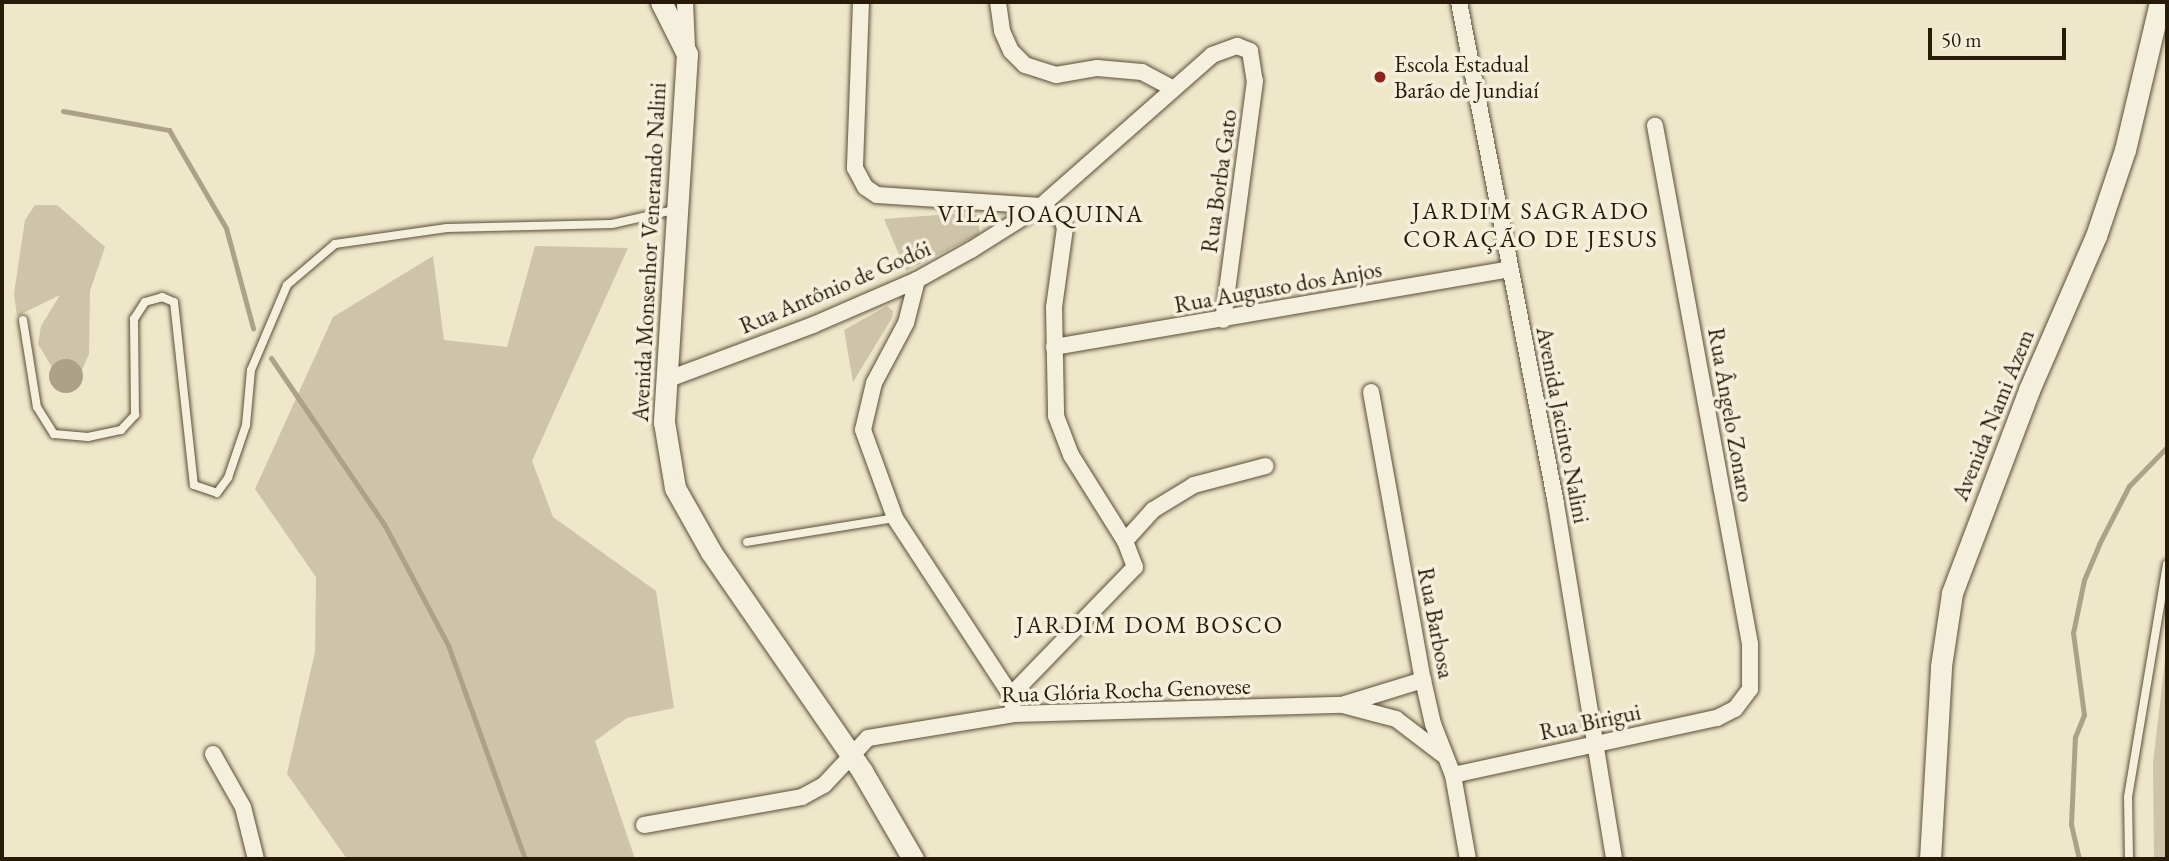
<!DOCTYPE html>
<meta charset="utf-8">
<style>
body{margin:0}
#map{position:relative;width:2169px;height:861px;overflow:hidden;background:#efe7ca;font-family:"EB Garamond",serif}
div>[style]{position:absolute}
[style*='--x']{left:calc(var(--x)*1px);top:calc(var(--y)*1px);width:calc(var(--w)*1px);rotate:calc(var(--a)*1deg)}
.green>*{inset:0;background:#cdc4a9}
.water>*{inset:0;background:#aba288}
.round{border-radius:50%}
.stream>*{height:5px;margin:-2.5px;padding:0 2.5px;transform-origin:2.5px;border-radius:2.5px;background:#aba288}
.roads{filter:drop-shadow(0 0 2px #594e38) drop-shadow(0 0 2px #594e38)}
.service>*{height:8px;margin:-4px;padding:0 4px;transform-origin:4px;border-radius:4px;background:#f5efdd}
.minor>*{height:16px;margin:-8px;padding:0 8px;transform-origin:8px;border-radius:8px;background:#f5efdd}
.tertiary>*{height:21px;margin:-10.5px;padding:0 10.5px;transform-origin:10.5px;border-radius:10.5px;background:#f5efdd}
.dots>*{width:19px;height:19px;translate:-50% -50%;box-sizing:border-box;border:4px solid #f5efdd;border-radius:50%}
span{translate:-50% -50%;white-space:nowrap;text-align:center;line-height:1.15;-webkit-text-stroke:7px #f5efdd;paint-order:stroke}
.poi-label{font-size:23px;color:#271b08}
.left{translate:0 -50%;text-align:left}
.street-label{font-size:23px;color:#271b08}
.neighbourhood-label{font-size:24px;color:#271b08;letter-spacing:2px}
.frame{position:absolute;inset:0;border:4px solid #271b08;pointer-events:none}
.scale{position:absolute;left:1928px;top:28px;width:138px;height:32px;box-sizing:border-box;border:4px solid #271b08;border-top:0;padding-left:9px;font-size:21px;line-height:24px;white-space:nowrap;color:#271b08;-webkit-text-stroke:5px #f5efdd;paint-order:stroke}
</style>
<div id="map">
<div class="green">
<div style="clip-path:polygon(35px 205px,57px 205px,105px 247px,90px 291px,89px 354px,78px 379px,60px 381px,38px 344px,41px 326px,60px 295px,17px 316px,14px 294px,25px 220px)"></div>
<div style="clip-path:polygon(963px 213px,979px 215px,979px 234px,906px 271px,884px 219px)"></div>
<div style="clip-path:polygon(535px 246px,628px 248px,532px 461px,553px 517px,656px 591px,674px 708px,627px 718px,595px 741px,635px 859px,347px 859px,287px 774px,315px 652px,316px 577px,255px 489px,333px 317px,433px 256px,444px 340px,507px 347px)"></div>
<div style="clip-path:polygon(887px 306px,893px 311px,892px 318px,853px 382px,844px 330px)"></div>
<div style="clip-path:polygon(2167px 644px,2167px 859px,2154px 859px,2153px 763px)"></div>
</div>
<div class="water">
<div class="round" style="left:49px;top:359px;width:34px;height:34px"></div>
</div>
<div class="stream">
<div style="--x:63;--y:111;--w:108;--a:10.2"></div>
<div style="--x:169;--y:130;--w:113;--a:59.8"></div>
<div style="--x:226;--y:228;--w:104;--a:74.9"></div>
<div style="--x:271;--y:358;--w:201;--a:55.8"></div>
<div style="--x:384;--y:524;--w:137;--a:62.1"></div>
<div style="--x:448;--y:645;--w:227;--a:70.2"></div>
<div style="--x:2079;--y:859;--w:36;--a:-103"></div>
<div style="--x:2071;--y:824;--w:87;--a:-87.4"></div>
<div style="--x:2075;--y:737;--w:24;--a:-68"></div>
<div style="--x:2084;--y:715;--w:83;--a:-97.6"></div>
<div style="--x:2073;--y:633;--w:54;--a:-78.3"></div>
<div style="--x:2084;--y:580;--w:39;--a:-67"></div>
<div style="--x:2099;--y:544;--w:65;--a:-62.7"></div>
<div style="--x:2129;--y:486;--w:54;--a:-45.7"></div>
</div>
<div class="roads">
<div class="service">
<div style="--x:23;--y:320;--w:88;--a:80.9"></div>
<div style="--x:37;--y:407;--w:32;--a:58"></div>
<div style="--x:54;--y:434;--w:34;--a:5"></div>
<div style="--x:88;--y:437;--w:34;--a:-12"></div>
<div style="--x:121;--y:430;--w:21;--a:-47"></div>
<div style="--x:135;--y:415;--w:96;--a:-90.6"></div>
<div style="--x:134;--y:319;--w:20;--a:-57"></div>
<div style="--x:145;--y:302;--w:18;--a:-16"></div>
<div style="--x:162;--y:297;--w:13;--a:23"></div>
<div style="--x:174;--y:302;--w:184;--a:83.8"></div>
<div style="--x:194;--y:485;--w:24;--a:19"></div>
<div style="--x:217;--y:493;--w:19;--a:-54"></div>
<div style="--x:228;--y:478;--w:56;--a:-71.2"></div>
<div style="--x:246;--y:425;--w:55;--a:-84.8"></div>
<div style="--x:251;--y:370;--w:92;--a:-67"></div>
<div style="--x:287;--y:285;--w:63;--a:-40.5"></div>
<div style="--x:335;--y:244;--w:113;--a:-8.1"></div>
<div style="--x:447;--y:228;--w:165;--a:-1.4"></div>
<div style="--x:612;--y:224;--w:64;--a:-12.7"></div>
<div style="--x:747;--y:542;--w:150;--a:-9.2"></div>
<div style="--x:2129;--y:859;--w:62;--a:-90.9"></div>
<div style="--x:2128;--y:797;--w:236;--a:-80.5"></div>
</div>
<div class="minor">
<div style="--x:685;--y:2;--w:46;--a:87.5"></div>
<div style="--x:861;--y:2;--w:166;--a:92.1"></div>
<div style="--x:855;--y:168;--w:21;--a:62"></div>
<div style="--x:865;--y:187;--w:14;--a:34"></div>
<div style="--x:877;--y:195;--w:164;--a:3.8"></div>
<div style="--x:1041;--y:206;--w:25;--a:32"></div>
<div style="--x:1062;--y:219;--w:9;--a:72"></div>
<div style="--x:1065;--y:228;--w:80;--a:97.9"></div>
<div style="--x:1054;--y:307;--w:109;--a:88.9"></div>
<div style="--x:1056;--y:416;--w:42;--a:69"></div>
<div style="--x:1071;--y:455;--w:102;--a:57.9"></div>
<div style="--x:1125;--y:541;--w:28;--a:69"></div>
<div style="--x:1135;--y:567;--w:178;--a:134.1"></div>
<div style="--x:1011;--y:695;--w:19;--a:81"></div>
<div style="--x:998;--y:2;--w:29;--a:82"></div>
<div style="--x:1002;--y:31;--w:22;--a:66"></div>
<div style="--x:1011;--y:51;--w:20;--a:45"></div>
<div style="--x:1025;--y:65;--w:33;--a:18"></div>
<div style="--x:1056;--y:75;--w:42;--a:-9.7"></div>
<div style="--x:1097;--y:68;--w:45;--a:5.1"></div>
<div style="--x:1142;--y:72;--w:34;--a:28"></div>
<div style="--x:1459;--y:2;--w:511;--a:79.06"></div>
<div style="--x:1556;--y:504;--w:360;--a:80.7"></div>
<div style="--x:917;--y:280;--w:44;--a:104.3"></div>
<div style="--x:906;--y:323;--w:68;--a:118.1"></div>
<div style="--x:874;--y:383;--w:48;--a:103.2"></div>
<div style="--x:863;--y:430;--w:94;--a:70"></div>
<div style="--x:895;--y:518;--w:212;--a:56.8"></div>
<div style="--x:1054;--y:347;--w:462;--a:-9.7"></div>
<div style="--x:666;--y:380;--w:157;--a:-20.5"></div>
<div style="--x:813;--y:325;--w:113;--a:-23.4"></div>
<div style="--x:917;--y:280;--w:62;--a:-29.1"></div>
<div style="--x:971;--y:250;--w:83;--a:-32.2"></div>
<div style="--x:1041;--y:206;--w:228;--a:-41.4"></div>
<div style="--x:1212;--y:55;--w:27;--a:-20"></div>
<div style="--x:1237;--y:46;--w:14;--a:21"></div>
<div style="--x:1250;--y:51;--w:30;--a:81"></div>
<div style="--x:1255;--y:81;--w:241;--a:97.6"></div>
<div style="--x:1371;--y:392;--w:293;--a:79.8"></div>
<div style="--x:1423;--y:680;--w:45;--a:77.2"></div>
<div style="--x:1433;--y:724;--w:55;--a:68.6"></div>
<div style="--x:1453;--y:775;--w:85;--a:79.9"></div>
<div style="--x:1125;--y:541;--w:42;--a:-47.9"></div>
<div style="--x:1153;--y:510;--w:48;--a:-31.4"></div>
<div style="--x:1194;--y:485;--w:74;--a:-14.8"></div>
<div style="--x:1345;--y:704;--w:82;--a:-17.1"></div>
<div style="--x:213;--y:754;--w:61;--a:60.5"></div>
<div style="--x:243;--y:807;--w:54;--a:76"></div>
<div style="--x:1453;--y:775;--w:270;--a:-12.2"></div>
<div style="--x:1717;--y:718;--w:20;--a:-27"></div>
<div style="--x:1735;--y:709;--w:25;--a:-53"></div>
<div style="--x:1750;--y:689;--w:45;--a:-90"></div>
<div style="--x:1750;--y:644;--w:527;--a:-100.39"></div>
<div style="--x:644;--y:825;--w:160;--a:-10"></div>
<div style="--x:802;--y:797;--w:25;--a:-29"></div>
<div style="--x:824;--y:785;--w:64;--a:-46.9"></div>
<div style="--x:868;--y:738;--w:148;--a:-9.3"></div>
<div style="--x:1014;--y:714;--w:329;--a:-1.6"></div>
<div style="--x:1343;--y:705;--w:55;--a:14.8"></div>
<div style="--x:1396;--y:719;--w:58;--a:37.3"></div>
</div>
<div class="tertiary">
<div style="--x:661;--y:2;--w:58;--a:63.4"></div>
<div style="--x:687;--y:54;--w:369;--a:93.6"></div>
<div style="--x:664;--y:422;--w:67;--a:80.5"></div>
<div style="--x:675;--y:488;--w:73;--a:60.6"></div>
<div style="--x:711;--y:552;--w:266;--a:55.4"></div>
<div style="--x:862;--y:771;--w:102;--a:59.9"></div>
<div style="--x:1930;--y:859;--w:193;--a:-86.7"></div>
<div style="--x:1941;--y:666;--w:74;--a:-81.4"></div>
<div style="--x:1952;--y:593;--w:217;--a:-69.2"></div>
<div style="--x:2029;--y:390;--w:168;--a:-66.5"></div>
<div style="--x:2096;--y:236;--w:91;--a:-71.4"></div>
<div style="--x:2125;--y:150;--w:152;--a:-76.7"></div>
</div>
</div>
<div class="dots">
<div style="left:1380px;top:77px;background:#8f2418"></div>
</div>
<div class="poi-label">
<span class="left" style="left:1394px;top:77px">Escola Estadual<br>Barão de Jundiaí</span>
</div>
<div class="street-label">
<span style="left:1219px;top:181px;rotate:-82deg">Rua Borba Gato</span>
<span style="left:649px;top:252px;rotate:-87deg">Avenida Monsenhor Venerando Nalini</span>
<span style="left:835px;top:287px;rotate:-23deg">Rua Antônio de Godói</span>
<span style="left:1278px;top:287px;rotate:-10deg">Rua Augusto dos Anjos</span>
<span style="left:1731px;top:415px;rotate:80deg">Rua Ângelo Zonaro</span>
<span style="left:1993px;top:415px;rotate:-68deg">Avenida Nami Azem</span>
<span style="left:1563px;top:425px;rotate:79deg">Avenida Jacinto Nalini</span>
<span style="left:1436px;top:623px;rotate:79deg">Rua Barbosa</span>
<span style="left:1126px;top:690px;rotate:-2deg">Rua Glória Rocha Genovese</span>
<span style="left:1590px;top:722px;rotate:-12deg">Rua Birigui</span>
</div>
<div class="neighbourhood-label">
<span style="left:1531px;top:225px">JARDIM SAGRADO<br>CORAÇÃO DE JESUS</span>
<span style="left:1041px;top:214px">VILA JOAQUINA</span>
<span style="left:1150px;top:625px">JARDIM DOM BOSCO</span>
</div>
<div class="frame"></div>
<div class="scale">50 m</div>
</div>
